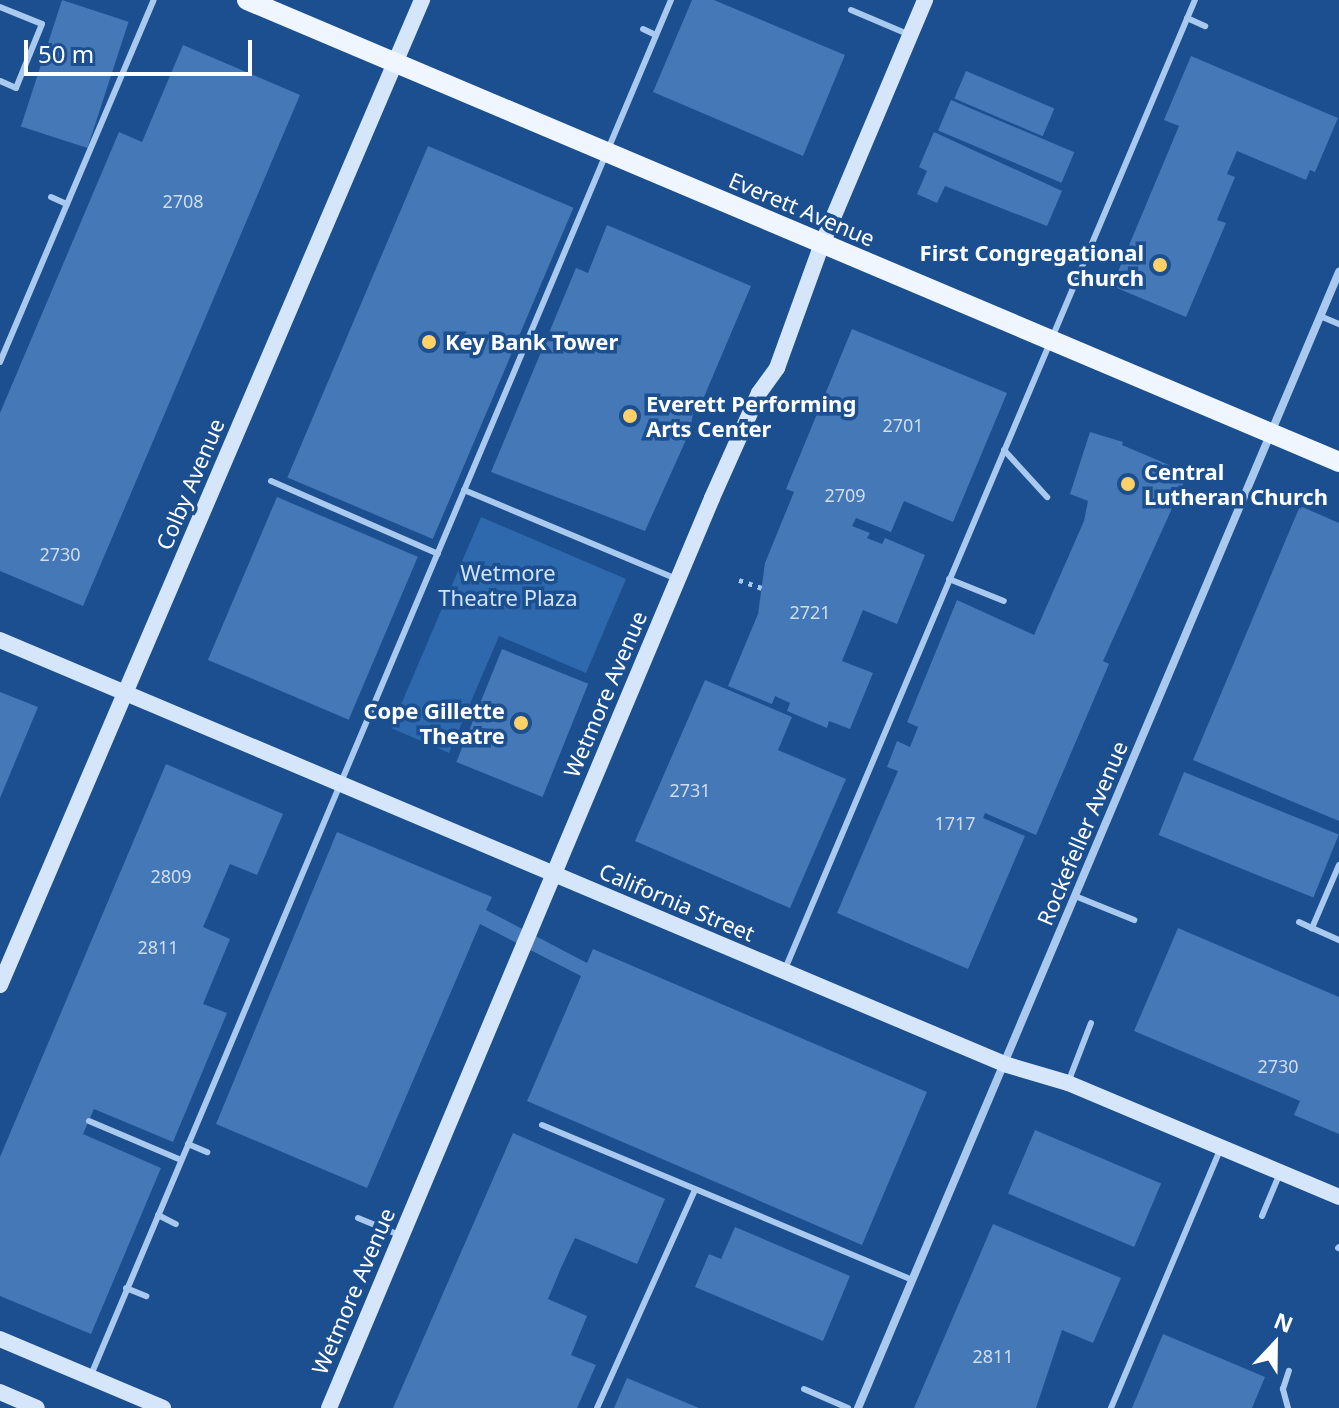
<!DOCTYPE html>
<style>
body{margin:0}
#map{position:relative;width:1339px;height:1408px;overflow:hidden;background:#1b4f8f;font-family:"Noto Sans",sans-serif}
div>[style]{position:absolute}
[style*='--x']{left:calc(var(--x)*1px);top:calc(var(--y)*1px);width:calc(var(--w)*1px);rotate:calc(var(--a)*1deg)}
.green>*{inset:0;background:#2e69ad}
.building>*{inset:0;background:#4478b7;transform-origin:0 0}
.path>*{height:5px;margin-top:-2.5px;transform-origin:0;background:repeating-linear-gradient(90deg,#a9c9ee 0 4px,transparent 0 10px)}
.lane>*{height:6px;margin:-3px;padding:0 3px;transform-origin:3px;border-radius:3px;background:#a9c9ee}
.street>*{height:8px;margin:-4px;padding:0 4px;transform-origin:4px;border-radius:4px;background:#a9c9ee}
.secondary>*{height:16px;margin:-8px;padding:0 8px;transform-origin:8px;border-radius:8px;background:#d6e6fa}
.primary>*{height:20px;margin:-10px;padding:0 10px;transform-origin:10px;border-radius:10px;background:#f0f6ff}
.dots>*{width:22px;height:22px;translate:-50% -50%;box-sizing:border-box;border:4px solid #1b4f8f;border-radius:50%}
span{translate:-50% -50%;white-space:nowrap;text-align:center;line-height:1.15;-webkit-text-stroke:7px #1b4f8f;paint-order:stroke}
.number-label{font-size:18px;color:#d0dded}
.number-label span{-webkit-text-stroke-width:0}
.street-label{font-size:22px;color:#fff}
.poi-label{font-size:22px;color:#fff;font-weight:700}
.right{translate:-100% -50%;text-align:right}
.left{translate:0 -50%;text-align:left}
.park-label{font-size:22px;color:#cfe3fa}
.north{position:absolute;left:1235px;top:1304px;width:80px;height:80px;-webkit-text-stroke:6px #1b4f8f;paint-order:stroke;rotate:22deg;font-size:22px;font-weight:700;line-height:32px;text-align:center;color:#fff}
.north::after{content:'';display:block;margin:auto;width:28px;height:36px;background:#fff;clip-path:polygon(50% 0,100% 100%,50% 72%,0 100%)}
.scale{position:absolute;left:24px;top:40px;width:228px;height:36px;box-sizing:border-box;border:4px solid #fff;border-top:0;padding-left:10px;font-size:24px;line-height:28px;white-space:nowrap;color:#fff;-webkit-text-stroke:6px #1b4f8f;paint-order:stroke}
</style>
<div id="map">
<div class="green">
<div style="clip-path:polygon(481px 517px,626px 579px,586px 673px,499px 636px,449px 753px,391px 728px)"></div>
</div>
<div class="building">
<div style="left:62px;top:0;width:70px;height:133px;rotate:18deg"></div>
<div style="clip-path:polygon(692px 0,714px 0,845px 55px,803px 156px,653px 92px)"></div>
<div style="clip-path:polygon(183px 45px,300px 95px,83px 606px,0 571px,0 413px,119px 132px,142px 142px)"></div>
<div style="clip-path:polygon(1191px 56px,1338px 118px,1315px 172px,1310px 170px,1306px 180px,1237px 151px,1227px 174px,1235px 177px,1217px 220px,1226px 223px,1186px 317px,1112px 286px,1179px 126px,1164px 120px)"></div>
<div style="left:966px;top:71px;width:96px;height:30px;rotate:23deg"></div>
<div style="left:951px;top:100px;width:134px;height:33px;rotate:23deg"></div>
<div style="clip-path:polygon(934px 132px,1062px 191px,1047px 226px,945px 186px,937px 203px,917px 194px,927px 171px,919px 167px)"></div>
<div style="left:428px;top:146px;width:158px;height:360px;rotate:23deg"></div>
<div style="clip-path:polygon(607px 225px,751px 286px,701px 404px,695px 402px,690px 431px,645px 531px,491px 472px,576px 268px,588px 273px)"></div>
<div style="clip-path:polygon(852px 329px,1007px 393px,953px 522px,904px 501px,891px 532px,856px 518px,852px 526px,870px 533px,867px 538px,882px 544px,885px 538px,925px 555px,897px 624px,863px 610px,842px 661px,873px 673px,850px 729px,829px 721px,827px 728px,787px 711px,790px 703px,775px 696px,772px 704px,728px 686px,758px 614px,765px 563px,794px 492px,786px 489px)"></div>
<div style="clip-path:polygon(1090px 432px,1123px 442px,1122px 445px,1188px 473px,1103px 661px,1109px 664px,1036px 835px,985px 813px,983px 818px,1025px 836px,968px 969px,837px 913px,898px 771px,887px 767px,897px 741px,910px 747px,918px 727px,907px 722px,957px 600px,1034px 635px,1084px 521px,1088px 501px,1070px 494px)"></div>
<div style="left:277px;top:497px;width:153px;height:177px;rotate:23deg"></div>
<div style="clip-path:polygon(1300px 506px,1339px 523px,1339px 821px,1193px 760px)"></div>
<div style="left:502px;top:649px;width:93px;height:122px;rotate:22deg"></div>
<div style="clip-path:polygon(705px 680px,792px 717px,778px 750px,846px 779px,790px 908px,635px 841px)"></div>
<div style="clip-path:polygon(0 692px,38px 707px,0 798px)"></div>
<div style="clip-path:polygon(166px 764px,283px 814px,257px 875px,230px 864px,203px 927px,230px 939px,203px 1004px,227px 1013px,173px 1142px,94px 1109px,83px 1134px,161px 1168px,91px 1334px,0 1296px,0 1157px)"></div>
<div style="left:1184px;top:772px;width:167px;height:68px;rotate:22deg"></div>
<div style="clip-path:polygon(337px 832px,492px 897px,486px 910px,587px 963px,593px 949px,927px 1092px,862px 1245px,527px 1101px,581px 976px,480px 924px,367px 1188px,216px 1124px)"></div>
<div style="clip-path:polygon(1178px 928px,1339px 997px,1339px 1134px,1294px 1115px,1300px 1101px,1134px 1031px)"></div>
<div style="left:1035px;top:1130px;width:137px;height:69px;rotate:23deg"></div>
<div style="clip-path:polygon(513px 1133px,665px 1199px,637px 1264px,575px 1238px,561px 1268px,548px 1299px,587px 1316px,571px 1355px,596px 1365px,577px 1408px,393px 1408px)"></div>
<div style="clip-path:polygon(993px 1224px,1121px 1278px,1093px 1343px,1062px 1330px,1036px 1408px,914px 1408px)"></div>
<div style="clip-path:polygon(735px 1227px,850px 1276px,823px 1341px,695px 1287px,709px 1254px,721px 1259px)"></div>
<div style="clip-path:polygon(1163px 1334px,1265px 1377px,1252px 1408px,1132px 1408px)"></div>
<div style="clip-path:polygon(627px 1378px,699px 1408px,614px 1408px)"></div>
</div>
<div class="path">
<div style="--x:739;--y:580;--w:24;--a:19"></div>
</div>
<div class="lane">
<div style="--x:0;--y:7;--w:45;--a:22"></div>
<div style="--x:42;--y:24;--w:69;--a:112.1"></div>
<div style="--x:16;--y:88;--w:17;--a:-156"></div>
<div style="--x:851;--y:10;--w:64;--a:23"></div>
<div style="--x:1187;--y:18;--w:20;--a:24"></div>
<div style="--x:643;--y:29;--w:14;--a:25"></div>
<div style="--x:51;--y:197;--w:17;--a:24"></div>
<div style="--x:1320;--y:316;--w:21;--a:23"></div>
<div style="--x:0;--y:362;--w:393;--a:-67"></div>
<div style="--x:1004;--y:450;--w:64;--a:47.5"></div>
<div style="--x:271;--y:481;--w:182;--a:23.6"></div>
<div style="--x:464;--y:490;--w:228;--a:22.7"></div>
<div style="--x:949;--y:579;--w:59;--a:21.8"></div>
<div style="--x:1339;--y:865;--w:69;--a:113.2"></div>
<div style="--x:1312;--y:928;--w:30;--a:24"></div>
<div style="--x:1075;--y:896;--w:64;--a:22.1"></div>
<div style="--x:1299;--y:922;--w:14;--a:25"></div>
<div style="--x:785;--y:969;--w:1052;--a:-67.07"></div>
<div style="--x:1069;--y:1080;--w:61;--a:-68.9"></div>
<div style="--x:89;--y:1121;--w:100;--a:23"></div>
<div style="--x:542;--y:1125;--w:401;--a:22.7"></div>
<div style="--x:188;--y:1144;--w:21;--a:23"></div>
<div style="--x:158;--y:1215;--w:20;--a:27"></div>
<div style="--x:1262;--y:1216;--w:47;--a:-67.3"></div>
<div style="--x:358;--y:1218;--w:44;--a:22.5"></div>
<div style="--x:1338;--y:1248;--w:1;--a:-45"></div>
<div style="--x:126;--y:1288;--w:22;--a:22"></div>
<div style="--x:91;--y:1375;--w:1492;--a:-67.13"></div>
<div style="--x:804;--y:1389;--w:48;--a:23.4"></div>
<div style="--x:597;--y:1408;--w:239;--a:-65.8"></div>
<div style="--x:1111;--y:1408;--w:282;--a:-67.1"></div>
<div style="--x:1288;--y:1408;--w:20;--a:-105"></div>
<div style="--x:1283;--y:1389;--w:19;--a:-72"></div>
</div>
<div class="street">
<div style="--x:858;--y:1408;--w:1234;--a:-67.05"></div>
</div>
<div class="secondary">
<div style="--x:0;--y:640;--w:1090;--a:22.89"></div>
<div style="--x:1004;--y:1064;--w:67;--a:16.5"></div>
<div style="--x:1068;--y:1083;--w:294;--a:22.8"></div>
<div style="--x:0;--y:985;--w:1072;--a:-66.81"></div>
<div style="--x:0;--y:1339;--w:177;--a:22.9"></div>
<div style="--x:0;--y:1392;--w:40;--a:23.4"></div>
<div style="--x:329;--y:1408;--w:987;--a:-67.17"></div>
<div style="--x:712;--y:498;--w:115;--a:-65.9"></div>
<div style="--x:759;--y:393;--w:31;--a:-54"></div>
<div style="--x:777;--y:368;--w:132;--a:-70.1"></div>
<div style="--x:822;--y:244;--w:265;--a:-67.1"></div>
</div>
<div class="primary">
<div style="--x:247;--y:0;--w:1186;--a:22.93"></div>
</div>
<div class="dots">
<div style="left:1160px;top:265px;background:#ffd166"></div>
<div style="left:429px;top:342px;background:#ffd166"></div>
<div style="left:630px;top:416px;background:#ffd166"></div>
<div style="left:1128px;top:484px;background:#ffd166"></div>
<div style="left:521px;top:723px;background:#ffd166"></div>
</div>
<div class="number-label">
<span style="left:183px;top:201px">2708</span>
<span style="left:903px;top:425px">2701</span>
<span style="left:845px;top:495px">2709</span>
<span style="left:60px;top:554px">2730</span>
<span style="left:810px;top:612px">2721</span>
<span style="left:690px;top:790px">2731</span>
<span style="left:955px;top:823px">1717</span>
<span style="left:171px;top:876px">2809</span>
<span style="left:158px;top:947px">2811</span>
<span style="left:1278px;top:1066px">2730</span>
<span style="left:993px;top:1356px">2811</span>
</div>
<div class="street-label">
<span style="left:802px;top:209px;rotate:23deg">Everett Avenue</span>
<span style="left:190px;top:484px;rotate:-67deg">Colby Avenue</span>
<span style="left:605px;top:694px;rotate:-67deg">Wetmore Avenue</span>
<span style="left:1082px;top:833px;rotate:-67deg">Rockefeller Avenue</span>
<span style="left:677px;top:902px;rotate:23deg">California Street</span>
<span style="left:353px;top:1291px;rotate:-67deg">Wetmore Avenue</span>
</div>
<div class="poi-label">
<span class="right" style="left:1144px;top:265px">First Congregational<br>Church</span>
<span class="left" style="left:445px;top:342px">Key Bank Tower</span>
<span class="left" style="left:646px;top:416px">Everett Performing<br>Arts Center</span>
<span class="left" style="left:1144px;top:484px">Central<br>Lutheran Church</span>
<span class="right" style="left:505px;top:723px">Cope Gillette<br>Theatre</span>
</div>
<div class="park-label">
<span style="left:508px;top:585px">Wetmore<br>Theatre Plaza</span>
</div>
<div class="north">N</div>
<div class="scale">50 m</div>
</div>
